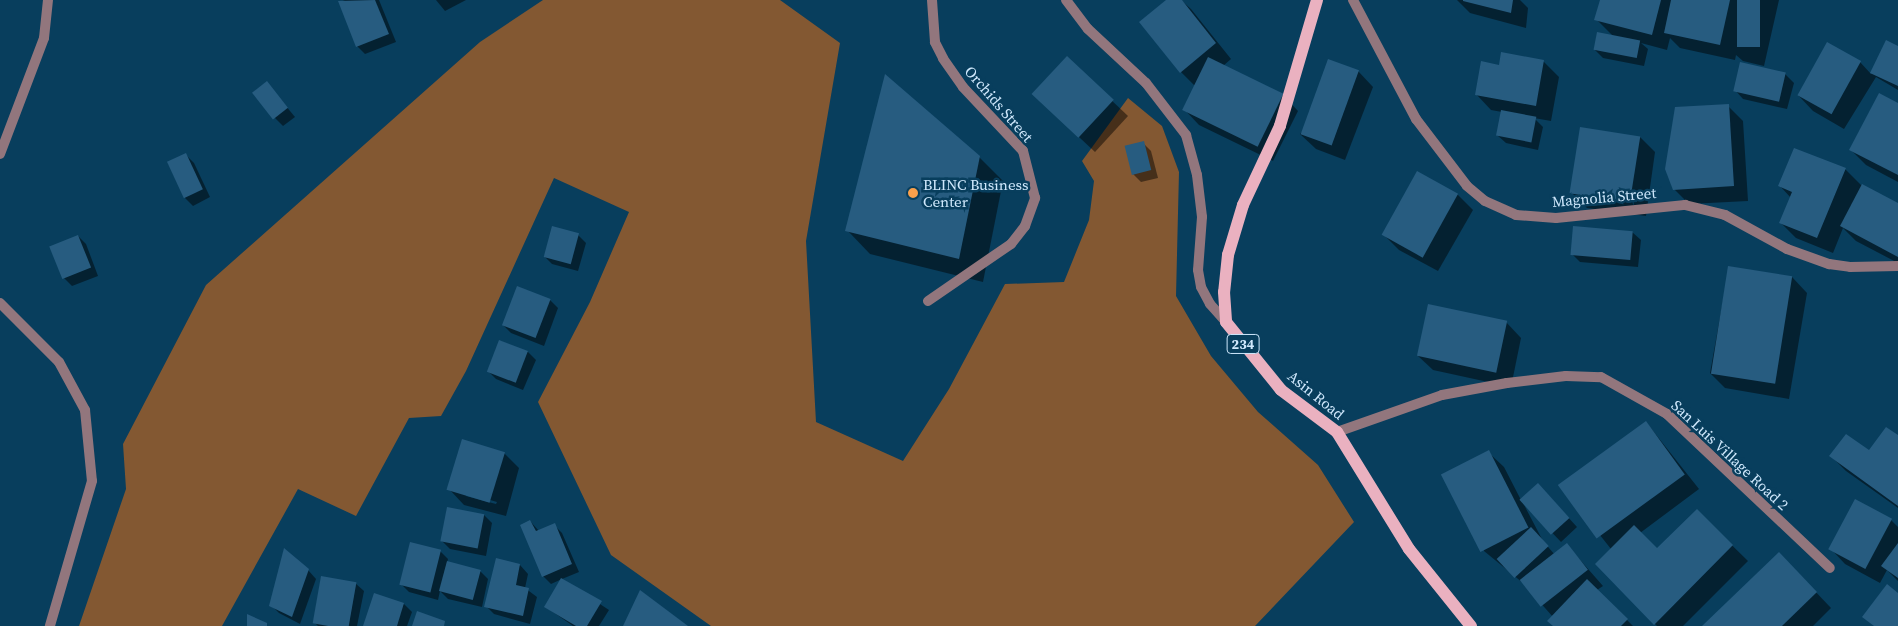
<!DOCTYPE html>
<style>
body{margin:0}
#map{position:relative;width:1898px;height:626px;overflow:hidden;background:#083e5d;font-family:"Source Serif 4",serif}
div>[style]{position:absolute}
[style*='--x']{left:calc(var(--x)*1px);top:calc(var(--y)*1px);width:calc(var(--w)*1px);rotate:calc(var(--a)*1deg)}
.green>*{inset:0;background:#835832}
.shadow>*{inset:0;background:#0007}
.building>*{inset:0;background:#275c80;transform-origin:0 0}
.street>*{height:10px;margin:-5px;padding:0 5px;transform-origin:5px;border-radius:5px;background:#92767d}
.primary>*{height:12px;margin:-6px;padding:0 6px;transform-origin:6px;border-radius:6px;background:#eab1c0}
.dots>*{width:14px;height:14px;translate:-50% -50%;box-sizing:border-box;border:2px solid #083e5d;border-radius:50%}
span{translate:-50% -50%;white-space:nowrap;text-align:center;line-height:1.15;-webkit-text-stroke:5px #083e5d;paint-order:stroke}
.shield-label span{padding:1px 4px;background:#083e5d;border:1px solid;border-radius:4px;-webkit-text-stroke-width:0}
.shield-label{font-size:14px;color:#cfe8fc;font-weight:700}
.street-label{font-size:15px;color:#cfe8fc}
.poi-label{font-size:15px;color:#cfe8fc}
.left{translate:0 -50%;text-align:left}
</style>
<div id="map">
<div class="green">
<div style="clip-path:polygon(543px 0,780px 0,840px 43px,806px 241px,816px 422px,903px 461px,949px 389px,1005px 284px,1064px 282px,1089px 220px,1094px 181px,1082px 161px,1128px 98px,1162px 126px,1179px 172px,1176px 296px,1211px 356px,1258px 412px,1318px 465px,1354px 522px,1255px 626px,711px 626px,611px 555px,538px 402px,590px 302px,629px 212px,554px 178px,466px 371px,441px 416px,409px 418px,356px 516px,298px 489px,222px 626px,79px 626px,126px 489px,123px 444px,206px 285px,480px 42px)"></div>
</div>
<div class="shadow">
<div style="clip-path:polygon(345px 0,379px 0,396px 42px,365px 54px,357px 46px,340px 2px)"></div>
<div style="clip-path:polygon(436px 0,466px 0,445px 11px)"></div>
<div style="clip-path:polygon(1168px 0,1181px 0,1191px 9px,1231px 59px,1223px 66px,1283px 95px,1298px 111px,1273px 161px,1199px 125px,1184px 109px,1195px 86px,1181px 72px)"></div>
<div style="clip-path:polygon(1457px 0,1520px 0,1528px 8px,1526px 28px,1470px 13px)"></div>
<div style="clip-path:polygon(1601px 0,1779px 0,1764px 66px,1743px 61px,1736px 55px,1735px 60px,1680px 48px,1670px 38px,1667px 50px,1641px 43px,1648px 49px,1644px 66px,1603px 58px,1595px 50px,1613px 36px,1596px 19px)"></div>
<div style="clip-path:polygon(1898px 47px,1898px 90px,1876px 77px,1844px 129px,1813px 111px,1798px 95px,1860px 62px,1871px 74px)"></div>
<div style="clip-path:polygon(1067px 58px,1128px 116px,1095px 152px,1049px 109px)"></div>
<div style="clip-path:polygon(1544px 62px,1559px 77px,1551px 121px,1534px 118px,1543px 127px,1538px 150px,1506px 143px,1497px 135px,1502px 112px,1491px 110px,1476px 94px,1500px 66px)"></div>
<div style="clip-path:polygon(1358px 71px,1373px 87px,1345px 160px,1316px 149px,1300px 134px)"></div>
<div style="clip-path:polygon(1785px 74px,1794px 83px,1787px 109px,1743px 99px,1735px 90px)"></div>
<div style="clip-path:polygon(266px 82px,295px 117px,283px 126px,275px 118px)"></div>
<div style="clip-path:polygon(1898px 104px,1898px 182px,1866px 165px,1851px 150px)"></div>
<div style="clip-path:polygon(1728px 106px,1743px 121px,1748px 201px,1689px 204px,1674px 189px)"></div>
<div style="clip-path:polygon(1640px 137px,1655px 152px,1646px 216px,1587px 208px,1572px 193px)"></div>
<div style="clip-path:polygon(1143px 143px,1151px 151px,1158px 178px,1141px 182px,1133px 174px)"></div>
<div style="clip-path:polygon(186px 155px,194px 163px,210px 197px,193px 206px,185px 198px,168px 163px)"></div>
<div style="clip-path:polygon(979px 157px,1003px 181px,983px 282px,870px 254px,847px 230px)"></div>
<div style="clip-path:polygon(1845px 169px,1862px 186px,1898px 205px,1898px 263px,1856px 241px,1843px 228px,1833px 253px,1796px 238px,1781px 223px,1791px 198px,1780px 186px)"></div>
<div style="clip-path:polygon(1418px 173px,1458px 195px,1473px 210px,1438px 271px,1399px 250px,1383px 234px)"></div>
<div style="clip-path:polygon(1632px 232px,1641px 240px,1638px 267px,1580px 262px,1572px 254px)"></div>
<div style="clip-path:polygon(578px 235px,586px 243px,578px 271px,552px 264px,544px 256px)"></div>
<div style="clip-path:polygon(78px 236px,86px 244px,98px 276px,72px 286px,64px 278px)"></div>
<div style="clip-path:polygon(1729px 267px,1792px 277px,1807px 293px,1789px 399px,1725px 388px,1710px 373px)"></div>
<div style="clip-path:polygon(550px 300px,558px 308px,544px 346px,511px 333px,503px 325px)"></div>
<div style="clip-path:polygon(1506px 322px,1521px 338px,1511px 387px,1433px 370px,1417px 355px)"></div>
<div style="clip-path:polygon(500px 341px,528px 352px,536px 360px,523px 390px,496px 379px,488px 371px)"></div>
<div style="clip-path:polygon(1646px 422px,1699px 489px,1640px 533px,1657px 550px,1697px 511px,1748px 561px,1683px 626px,1657px 626px,1596px 564px,1611px 549px,1561px 486px)"></div>
<div style="clip-path:polygon(1898px 437px,1898px 508px,1846px 471px,1831px 456px,1869px 452px)"></div>
<div style="clip-path:polygon(1488px 452px,1504px 467px,1521px 500px,1546px 493px,1577px 527px,1561px 542px,1522px 501px,1543px 541px,1555px 555px,1567px 545px,1603px 586px,1597px 590px,1633px 626px,1554px 626px,1553px 617px,1523px 583px,1484px 551px)"></div>
<div style="clip-path:polygon(evenodd,504px 453px,519px 468px,506px 516px,464px 505px,449px 489px,504px 453px,466px 493px,497px 502px,496px 504px,466px 496px,466px 493px)"></div>
<div style="clip-path:polygon(484px 515px,492px 523px,486px 556px,450px 549px,442px 541px)"></div>
<div style="clip-path:polygon(1891px 520px,1898px 527px,1898px 581px,1887px 570px,1880px 583px,1845px 564px,1830px 548px)"></div>
<div style="clip-path:polygon(530px 521px,539px 531px,554px 525px,562px 533px,579px 572px,562px 579px,609px 610px,599px 626px,573px 626px,546px 607px,562px 579px,551px 584px,543px 576px)"></div>
<div style="clip-path:polygon(440px 551px,448px 559px,447px 563px,480px 571px,488px 579px,482px 607px,448px 599px,440px 591px,438px 600px,409px 592px,401px 584px)"></div>
<div style="clip-path:polygon(520px 565px,528px 574px,525px 588px,537px 597px,530px 624px,494px 614px,486px 606px)"></div>
<div style="clip-path:polygon(1794px 569px,1831px 608px,1813px 626px,1704px 626px)"></div>
<div style="clip-path:polygon(308px 570px,316px 579px,300px 624px,279px 613px,271px 605px)"></div>
<div style="clip-path:polygon(355px 583px,364px 591px,357px 626px,318px 626px,314px 622px)"></div>
<div style="clip-path:polygon(404px 604px,412px 612px,407px 626px,365px 626px)"></div>
</div>
<div class="building">
<div style="clip-path:polygon(375px 0,389px 34px,356px 47px,338px 1px)"></div>
<div style="clip-path:polygon(1166px 0,1182px 0,1216px 43px,1180px 73px,1139px 22px)"></div>
<div style="clip-path:polygon(1463px 0,1513px 0,1511px 13px,1463px 1px)"></div>
<div style="clip-path:polygon(1600px 0,1661px 0,1652px 35px,1594px 20px)"></div>
<div style="clip-path:polygon(1671px 0,1730px 0,1720px 45px,1664px 33px)"></div>
<div style="left:1737px;top:0;width:23px;height:47px"></div>
<div style="left:1597px;top:32px;width:44px;height:18px;rotate:11deg"></div>
<div style="clip-path:polygon(1886px 40px,1898px 46px,1898px 86px,1870px 73px)"></div>
<div style="left:1827px;top:42px;width:39px;height:61px;rotate:29deg"></div>
<div style="clip-path:polygon(1501px 52px,1544px 60px,1536px 106px,1475px 95px,1481px 61px,1499px 65px)"></div>
<div style="left:1067px;top:56px;width:64px;height:52px;rotate:43deg"></div>
<div style="left:1208px;top:57px;width:84px;height:59px;rotate:26deg"></div>
<div style="left:1328px;top:59px;width:33px;height:80px;rotate:20deg"></div>
<div style="left:1740px;top:62px;width:47px;height:30px;rotate:13deg"></div>
<div style="clip-path:polygon(885px 74px,980px 156px,959px 259px,845px 231px)"></div>
<div style="left:267px;top:81px;width:34px;height:19px;rotate:52deg"></div>
<div style="clip-path:polygon(1879px 93px,1898px 103px,1898px 175px,1849px 150px)"></div>
<div style="clip-path:polygon(1729px 104px,1734px 186px,1673px 190px,1665px 169px,1675px 107px)"></div>
<div style="left:1501px;top:110px;width:36px;height:26px;rotate:11deg"></div>
<div style="left:1580px;top:127px;width:61px;height:67px;rotate:9deg"></div>
<div style="left:1144px;top:141px;width:30px;height:20px;rotate:76deg"></div>
<div style="clip-path:polygon(1794px 148px,1846px 168px,1817px 238px,1779px 223px,1792px 192px,1778px 186px)"></div>
<div style="left:186px;top:153px;width:40px;height:21px;rotate:65deg"></div>
<div style="left:1417px;top:171px;width:47px;height:73px;rotate:29deg"></div>
<div style="clip-path:polygon(1862px 184px,1898px 203px,1898px 257px,1840px 226px)"></div>
<div style="left:552px;top:226px;width:28px;height:32px;rotate:15deg"></div>
<div style="left:1573px;top:226px;width:60px;height:29px;rotate:5deg"></div>
<div style="left:78px;top:235px;width:35px;height:31px;rotate:68deg"></div>
<div style="left:1728px;top:266px;width:65px;height:109px;rotate:9deg"></div>
<div style="left:517px;top:286px;width:36px;height:42px;rotate:21deg"></div>
<div style="left:1428px;top:304px;width:81px;height:53px;rotate:12deg"></div>
<div style="left:499px;top:340px;width:31px;height:34px;rotate:21deg"></div>
<div style="left:1646px;top:421px;width:66px;height:109px;rotate:54deg"></div>
<div style="clip-path:polygon(1886px 427px,1898px 435px,1898px 506px,1829px 456px,1846px 434px,1869px 450px)"></div>
<div style="left:462px;top:439px;width:45px;height:53px;rotate:17deg"></div>
<div style="left:1489px;top:450px;width:87px;height:54px;rotate:63deg"></div>
<div style="left:1538px;top:483px;width:47px;height:25px;rotate:48deg"></div>
<div style="left:1855px;top:499px;width:42px;height:57px;rotate:28deg"></div>
<div style="left:447px;top:507px;width:38px;height:35px;rotate:11deg"></div>
<div style="clip-path:polygon(1697px 509px,1733px 545px,1654px 625px,1595px 564px,1634px 525px,1657px 548px)"></div>
<div style="clip-path:polygon(530px 520px,536px 531px,555px 523px,572px 564px,542px 577px,520px 525px)"></div>
<div style="left:1531px;top:527px;width:26px;height:47px;rotate:47deg"></div>
<div style="left:410px;top:542px;width:32px;height:44px;rotate:14deg"></div>
<div style="left:1567px;top:543px;width:34px;height:60px;rotate:52deg"></div>
<div style="clip-path:polygon(1898px 543px,1898px 578px,1881px 566px)"></div>
<div style="clip-path:polygon(284px 548px,309px 569px,292px 617px,269px 606px)"></div>
<div style="clip-path:polygon(1779px 552px,1817px 592px,1782px 626px,1702px 626px)"></div>
<div style="clip-path:polygon(496px 558px,520px 564px,516px 585px,529px 588px,523px 616px,484px 607px)"></div>
<div style="left:447px;top:561px;width:35px;height:31px;rotate:15deg"></div>
<div style="left:321px;top:576px;width:36px;height:48px;rotate:10deg"></div>
<div style="clip-path:polygon(561px 578px,602px 601px,587px 626px,576px 626px,544px 607px)"></div>
<div style="clip-path:polygon(1587px 579px,1628px 619px,1621px 626px,1553px 626px,1547px 621px)"></div>
<div style="clip-path:polygon(1887px 584px,1898px 593px,1898px 626px,1874px 626px,1862px 617px)"></div>
<div style="clip-path:polygon(640px 590px,688px 626px,623px 626px)"></div>
<div style="clip-path:polygon(374px 593px,404px 603px,397px 626px,363px 626px)"></div>
<div style="clip-path:polygon(417px 611px,445px 621px,444px 626px,412px 626px)"></div>
<div style="clip-path:polygon(247px 614px,267px 623px,267px 626px,247px 626px)"></div>
</div>
<div class="street">
<div style="--x:1066;--y:0;--w:36;--a:53"></div>
<div style="--x:1088;--y:29;--w:79;--a:43"></div>
<div style="--x:1146;--y:83;--w:66;--a:52.4"></div>
<div style="--x:1186;--y:135;--w:41;--a:74.6"></div>
<div style="--x:1197;--y:175;--w:42;--a:83.2"></div>
<div style="--x:1202;--y:217;--w:53;--a:94.3"></div>
<div style="--x:1198;--y:270;--w:17;--a:80"></div>
<div style="--x:1201;--y:287;--w:19;--a:62"></div>
<div style="--x:1210;--y:304;--w:24;--a:48"></div>
<div style="--x:1353;--y:0;--w:135;--a:62.1"></div>
<div style="--x:1416;--y:119;--w:84;--a:52.7"></div>
<div style="--x:1467;--y:186;--w:23;--a:40"></div>
<div style="--x:1485;--y:201;--w:34;--a:24"></div>
<div style="--x:1516;--y:215;--w:40;--a:4.3"></div>
<div style="--x:1556;--y:218;--w:130;--a:-5.8"></div>
<div style="--x:1685;--y:205;--w:41;--a:14"></div>
<div style="--x:1725;--y:215;--w:71;--a:28.7"></div>
<div style="--x:1787;--y:249;--w:45;--a:19.7"></div>
<div style="--x:1829;--y:264;--w:21;--a:8"></div>
<div style="--x:1850;--y:267;--w:48;--a:-1.2"></div>
<div style="--x:0;--y:154;--w:124;--a:-69.2"></div>
<div style="--x:44;--y:38;--w:38;--a:-84"></div>
<div style="--x:928;--y:301;--w:101;--a:-34.5"></div>
<div style="--x:1011;--y:244;--w:23;--a:-52"></div>
<div style="--x:1025;--y:226;--w:30;--a:-70"></div>
<div style="--x:1035;--y:198;--w:49;--a:-104.3"></div>
<div style="--x:1023;--y:151;--w:88;--a:-133.2"></div>
<div style="--x:963;--y:87;--w:35;--a:-125"></div>
<div style="--x:943;--y:58;--w:18;--a:-117"></div>
<div style="--x:935;--y:42;--w:42;--a:-94.1"></div>
<div style="--x:0;--y:303;--w:83;--a:45"></div>
<div style="--x:59;--y:362;--w:55;--a:61.6"></div>
<div style="--x:85;--y:410;--w:71;--a:84.4"></div>
<div style="--x:92;--y:481;--w:151;--a:106.2"></div>
<div style="--x:1337;--y:432;--w:111;--a:-19.4"></div>
<div style="--x:1442;--y:395;--w:66;--a:-10.5"></div>
<div style="--x:1507;--y:383;--w:59;--a:-6.8"></div>
<div style="--x:1566;--y:376;--w:35;--a:2"></div>
<div style="--x:1601;--y:377;--w:76;--a:29.3"></div>
<div style="--x:1667;--y:414;--w:224;--a:43.4"></div>
</div>
<div class="primary">
<div style="--x:1317;--y:0;--w:131;--a:106.4"></div>
<div style="--x:1280;--y:126;--w:87;--a:115.1"></div>
<div style="--x:1243;--y:205;--w:52;--a:106.7"></div>
<div style="--x:1228;--y:255;--w:37;--a:96"></div>
<div style="--x:1224;--y:292;--w:30;--a:86"></div>
<div style="--x:1226;--y:322;--w:87;--a:51"></div>
<div style="--x:1281;--y:390;--w:70;--a:36.9"></div>
<div style="--x:1337;--y:432;--w:137;--a:58.4"></div>
<div style="--x:1409;--y:549;--w:99;--a:51.2"></div>
</div>
<div class="dots">
<div style="left:913px;top:193px;background:#f9a04c"></div>
</div>
<div class="shield-label">
<span style="left:1243px;top:344px">234</span>
</div>
<div class="street-label">
<span style="left:999px;top:104px;rotate:49deg">Orchids Street</span>
<span style="left:1604px;top:197px;rotate:-5deg">Magnolia Street</span>
<span style="left:1316px;top:395px;rotate:39deg">Asin Road</span>
<span style="left:1730px;top:455px;rotate:43deg">San Luis Village Road 2</span>
</div>
<div class="poi-label">
<span class="left" style="left:923px;top:193px">BLINC Business<br>Center</span>
</div>
</div>
